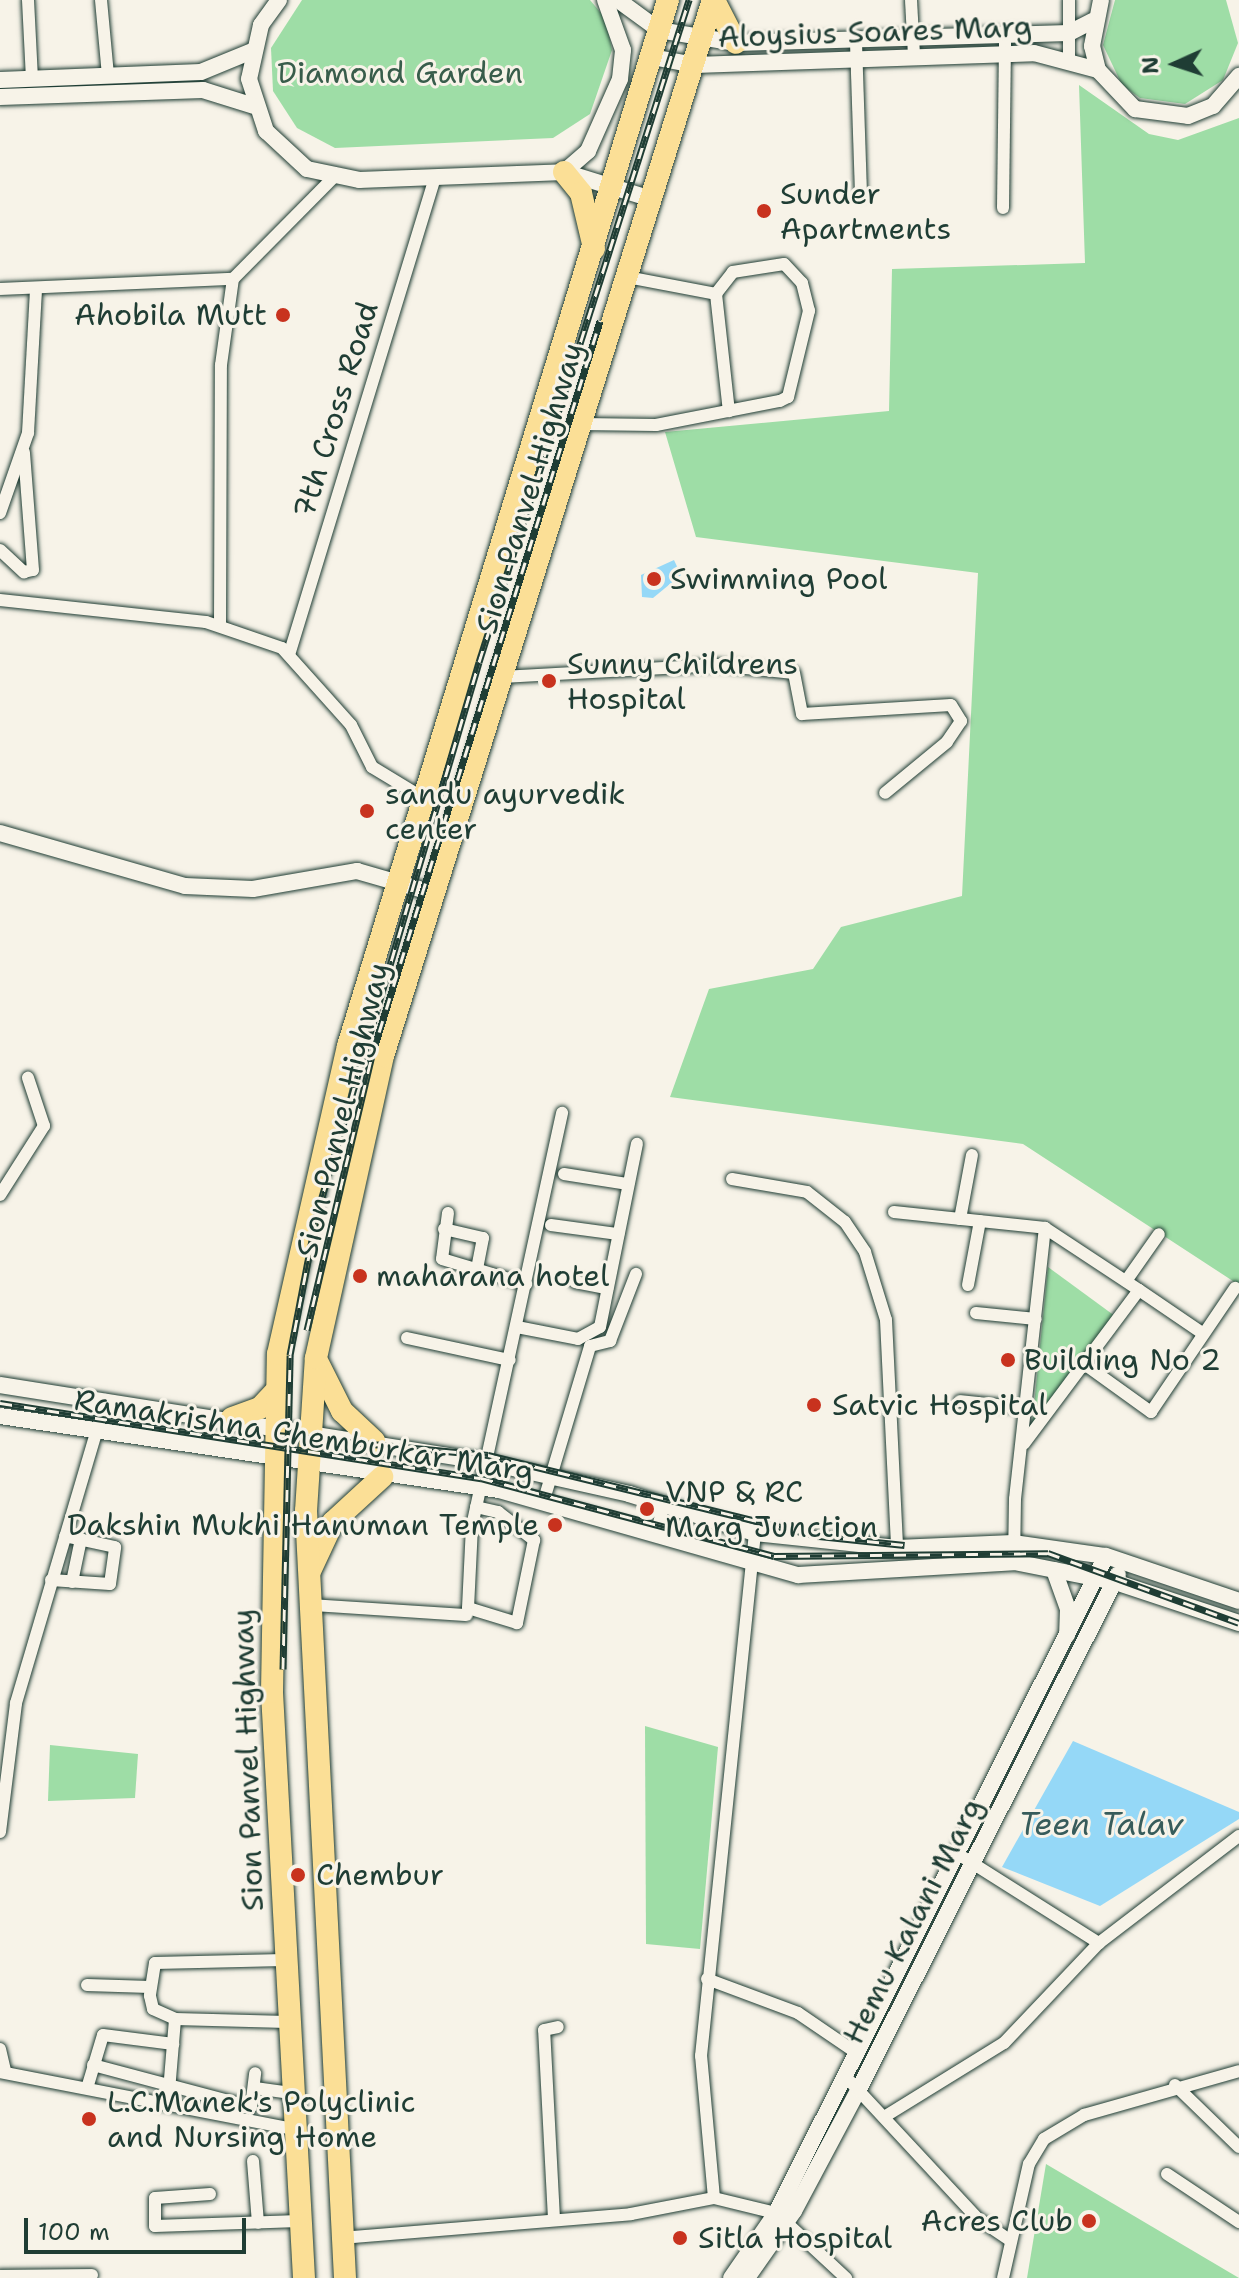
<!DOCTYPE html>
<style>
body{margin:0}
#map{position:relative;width:1239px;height:2278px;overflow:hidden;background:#f7f3e8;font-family:"Shantell Sans",sans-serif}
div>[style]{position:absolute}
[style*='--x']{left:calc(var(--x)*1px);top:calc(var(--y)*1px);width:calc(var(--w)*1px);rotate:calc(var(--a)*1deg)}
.green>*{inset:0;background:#9edda6}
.water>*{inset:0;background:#95d8f7}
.roads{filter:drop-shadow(0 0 2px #1f3d34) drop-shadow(0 0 2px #1f3d34)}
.street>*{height:12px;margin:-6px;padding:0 6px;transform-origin:6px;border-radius:6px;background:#f7f3e8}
.secondary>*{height:16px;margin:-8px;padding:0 8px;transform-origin:8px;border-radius:8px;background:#f7f3e8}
.highway>*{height:22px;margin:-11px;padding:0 11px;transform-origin:11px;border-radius:11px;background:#fbdf96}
.rail>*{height:7px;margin-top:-3.5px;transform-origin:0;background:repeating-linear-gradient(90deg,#f7f3e8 0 12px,#1f3d34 0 24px);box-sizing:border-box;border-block:2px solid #1f3d34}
.dots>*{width:22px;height:22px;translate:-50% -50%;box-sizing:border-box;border:4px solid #f7f3e8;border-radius:50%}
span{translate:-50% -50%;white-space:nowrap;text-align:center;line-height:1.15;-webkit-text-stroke:6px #f7f3e8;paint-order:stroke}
.street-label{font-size:30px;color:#1f3d34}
.park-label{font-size:30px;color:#385d4b}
.poi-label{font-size:30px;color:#1f3d34}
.left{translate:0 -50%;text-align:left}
.right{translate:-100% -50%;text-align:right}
.water-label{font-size:32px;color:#375c5b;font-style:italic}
.north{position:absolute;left:1135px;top:24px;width:80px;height:80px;-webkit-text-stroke:6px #f7f3e8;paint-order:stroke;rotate:267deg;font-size:22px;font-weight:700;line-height:32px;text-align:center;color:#1f3d34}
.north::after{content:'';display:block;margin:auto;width:28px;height:36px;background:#1f3d34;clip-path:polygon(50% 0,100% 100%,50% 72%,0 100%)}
.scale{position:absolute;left:24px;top:2218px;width:222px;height:36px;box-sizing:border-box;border:4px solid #1f3d34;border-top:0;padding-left:10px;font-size:24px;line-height:28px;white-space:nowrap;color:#1f3d34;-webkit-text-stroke:6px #f7f3e8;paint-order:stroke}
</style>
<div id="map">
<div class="green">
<div style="clip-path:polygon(302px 0,590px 0,606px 19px,612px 50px,590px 114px,553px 138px,335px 148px,297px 128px,273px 91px,271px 48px)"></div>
<div style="clip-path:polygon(1115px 0,1226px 0,1238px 43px,1223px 80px,1185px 104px,1140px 98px,1122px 85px,1103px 45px)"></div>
<div style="clip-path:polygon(1079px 85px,1149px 134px,1178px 140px,1239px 118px,1239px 1285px,1023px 1144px,670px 1097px,709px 989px,813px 969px,841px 927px,962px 896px,978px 573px,696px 537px,665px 432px,889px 411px,892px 269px,1085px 263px)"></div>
<div style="clip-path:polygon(1048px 1267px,1119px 1319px,1030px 1445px)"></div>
<div style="clip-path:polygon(645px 1726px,718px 1747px,700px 1949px,646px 1944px)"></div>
<div style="clip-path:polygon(50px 1745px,138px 1754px,135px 1798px,48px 1801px)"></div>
<div style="clip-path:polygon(1046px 2164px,1239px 2278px,1027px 2278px)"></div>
</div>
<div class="water">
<div style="clip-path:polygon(674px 560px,681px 575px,653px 598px,642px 597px,641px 575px)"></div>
<div style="clip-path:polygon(1073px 1741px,1239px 1812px,1239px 1819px,1100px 1906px,1002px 1867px)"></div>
</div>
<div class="roads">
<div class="street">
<div style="--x:28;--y:0;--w:79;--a:87.1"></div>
<div style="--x:101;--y:0;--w:76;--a:84.7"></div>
<div style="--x:911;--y:0;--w:56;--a:86.9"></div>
<div style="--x:1069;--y:0;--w:58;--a:90"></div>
<div style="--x:856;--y:43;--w:151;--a:88.1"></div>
<div style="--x:1003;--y:208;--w:174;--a:-89.3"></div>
<div style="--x:627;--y:277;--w:91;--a:10.8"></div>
<div style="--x:0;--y:289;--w:233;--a:-2.5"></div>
<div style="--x:233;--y:279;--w:142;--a:-45.3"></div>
<div style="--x:581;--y:424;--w:75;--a:0.8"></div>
<div style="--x:656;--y:425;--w:126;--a:-11"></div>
<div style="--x:780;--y:401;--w:9;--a:-27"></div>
<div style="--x:788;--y:397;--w:89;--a:-76.3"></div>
<div style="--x:809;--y:311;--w:29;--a:-104"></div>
<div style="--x:802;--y:283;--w:26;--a:-133"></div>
<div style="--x:784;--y:264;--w:52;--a:171.1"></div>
<div style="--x:733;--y:272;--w:28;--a:128"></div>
<div style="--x:716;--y:294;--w:118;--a:83.7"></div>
<div style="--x:0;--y:513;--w:85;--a:-70.7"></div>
<div style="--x:28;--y:433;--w:144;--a:-86.8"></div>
<div style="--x:0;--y:550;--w:33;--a:43"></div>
<div style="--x:24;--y:572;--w:9;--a:-13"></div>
<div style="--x:33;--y:570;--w:118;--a:-94.4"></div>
<div style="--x:0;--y:600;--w:207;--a:6.1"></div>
<div style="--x:206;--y:622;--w:80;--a:18.9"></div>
<div style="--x:282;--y:648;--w:103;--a:48.1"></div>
<div style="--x:351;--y:725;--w:47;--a:63.4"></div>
<div style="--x:372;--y:767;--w:62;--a:31.1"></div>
<div style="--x:220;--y:626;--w:261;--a:-89.8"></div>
<div style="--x:221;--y:365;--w:87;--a:-82.1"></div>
<div style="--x:289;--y:655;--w:496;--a:-73"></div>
<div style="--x:502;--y:677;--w:216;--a:-3.2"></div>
<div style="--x:718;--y:665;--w:76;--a:6"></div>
<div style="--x:794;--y:673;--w:42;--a:79"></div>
<div style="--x:802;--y:714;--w:149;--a:-3.5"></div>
<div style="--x:951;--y:705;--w:19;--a:58"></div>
<div style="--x:961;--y:721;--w:25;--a:124"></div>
<div style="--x:947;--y:742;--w:80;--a:140.6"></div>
<div style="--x:564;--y:1174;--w:65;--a:8.9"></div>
<div style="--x:732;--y:1179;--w:76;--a:9.8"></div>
<div style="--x:807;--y:1192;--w:48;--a:38.3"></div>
<div style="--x:845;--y:1222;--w:36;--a:56"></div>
<div style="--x:865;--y:1252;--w:71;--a:72.8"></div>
<div style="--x:886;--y:1320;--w:228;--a:87.2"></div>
<div style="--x:0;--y:1195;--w:82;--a:-57.5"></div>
<div style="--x:44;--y:1126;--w:51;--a:-108.4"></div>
<div style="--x:894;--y:1212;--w:152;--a:6"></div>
<div style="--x:448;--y:1213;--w:46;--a:97.4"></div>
<div style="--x:442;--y:1259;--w:88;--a:16.6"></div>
<div style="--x:960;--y:1219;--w:65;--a:-79.4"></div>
<div style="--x:551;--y:1225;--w:68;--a:7.7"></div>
<div style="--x:444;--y:1229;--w:40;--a:13"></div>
<div style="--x:483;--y:1238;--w:32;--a:101"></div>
<div style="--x:1126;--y:1281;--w:57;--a:-54.9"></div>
<div style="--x:575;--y:1282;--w:33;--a:11"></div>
<div style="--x:968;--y:1285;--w:65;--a:-79.4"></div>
<div style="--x:1139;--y:1290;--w:76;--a:34.3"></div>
<div style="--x:976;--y:1313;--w:60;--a:5.7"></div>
<div style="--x:517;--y:1327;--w:62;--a:11.1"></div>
<div style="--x:578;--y:1339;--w:25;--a:-29"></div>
<div style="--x:600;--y:1327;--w:187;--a:-78.6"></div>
<div style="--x:407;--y:1338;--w:105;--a:12.1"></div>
<div style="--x:1087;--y:1366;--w:79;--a:35.7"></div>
<div style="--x:1151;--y:1412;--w:150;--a:-55.9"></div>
<div style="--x:960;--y:1401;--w:67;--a:6"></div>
<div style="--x:543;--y:1503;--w:164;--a:-73.3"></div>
<div style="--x:590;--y:1346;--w:21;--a:-14"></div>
<div style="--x:610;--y:1341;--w:72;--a:-68.8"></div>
<div style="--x:476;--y:1507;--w:23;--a:13"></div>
<div style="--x:498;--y:1512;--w:46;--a:37.9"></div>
<div style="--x:534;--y:1540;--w:85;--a:101.6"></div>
<div style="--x:517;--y:1623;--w:51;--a:-163"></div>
<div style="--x:468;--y:1608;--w:82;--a:-87.2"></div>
<div style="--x:472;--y:1526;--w:423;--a:-77.7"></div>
<div style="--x:656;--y:1534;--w:30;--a:-75"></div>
<div style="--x:1014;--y:1562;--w:63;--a:-89.1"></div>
<div style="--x:1015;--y:1499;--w:273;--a:-83.7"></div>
<div style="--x:1045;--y:1228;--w:113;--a:33.4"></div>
<div style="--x:1139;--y:1290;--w:192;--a:126.8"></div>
<div style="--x:51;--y:1580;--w:59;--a:3.9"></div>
<div style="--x:110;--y:1584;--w:37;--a:-82"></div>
<div style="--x:115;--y:1547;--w:51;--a:-167.6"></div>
<div style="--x:72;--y:1582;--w:44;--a:-78.2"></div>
<div style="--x:312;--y:1605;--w:155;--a:3.7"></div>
<div style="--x:0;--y:1832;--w:130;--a:-82.9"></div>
<div style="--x:16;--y:1703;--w:316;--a:-73.5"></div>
<div style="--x:958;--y:1854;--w:167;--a:32.3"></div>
<div style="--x:1099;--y:1943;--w:176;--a:-37.4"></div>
<div style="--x:284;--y:1960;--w:129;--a:178.7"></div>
<div style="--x:155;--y:1963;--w:33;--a:99"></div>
<div style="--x:150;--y:1996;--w:13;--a:77"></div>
<div style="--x:153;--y:2009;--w:24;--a:24"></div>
<div style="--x:175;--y:2019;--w:112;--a:1.5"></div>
<div style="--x:707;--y:1979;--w:97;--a:20.5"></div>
<div style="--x:798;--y:2013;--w:73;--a:34.3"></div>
<div style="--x:87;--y:1985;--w:63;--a:1.8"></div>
<div style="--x:0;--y:2049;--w:23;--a:77"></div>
<div style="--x:93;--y:2065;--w:163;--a:14.9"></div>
<div style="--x:251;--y:2107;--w:34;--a:-83"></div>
<div style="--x:0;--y:2072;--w:298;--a:11"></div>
<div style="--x:846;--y:2077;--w:192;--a:47.1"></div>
<div style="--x:977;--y:2218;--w:40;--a:34"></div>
<div style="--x:88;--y:2085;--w:52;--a:-73.3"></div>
<div style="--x:103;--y:2035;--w:71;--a:7.3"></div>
<div style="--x:1175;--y:2085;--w:89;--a:44.1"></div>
<div style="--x:255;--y:2088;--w:36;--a:8"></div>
<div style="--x:169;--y:2091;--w:72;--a:-85.2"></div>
<div style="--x:884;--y:2117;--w:141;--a:-31.7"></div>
<div style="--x:1004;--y:2043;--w:138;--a:-46.5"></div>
<div style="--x:253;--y:2161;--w:62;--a:85.4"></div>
<div style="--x:1167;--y:2174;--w:87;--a:33.7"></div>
<div style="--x:210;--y:2194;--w:55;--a:175.8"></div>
<div style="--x:155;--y:2198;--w:28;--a:90"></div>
<div style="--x:155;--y:2226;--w:144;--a:-2"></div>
<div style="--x:714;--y:2198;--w:143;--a:-95.2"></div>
<div style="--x:701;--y:2056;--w:526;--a:-84.11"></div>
<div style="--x:554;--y:2219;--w:189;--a:-93"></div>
<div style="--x:544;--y:2030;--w:14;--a:-12"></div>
<div style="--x:341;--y:2238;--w:291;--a:-4.7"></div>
<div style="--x:631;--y:2214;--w:85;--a:-10.9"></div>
<div style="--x:714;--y:2198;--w:64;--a:13.6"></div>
<div style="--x:776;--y:2213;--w:96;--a:42.9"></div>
<div style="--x:0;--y:2276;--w:92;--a:-0.6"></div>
<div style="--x:1003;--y:2278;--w:117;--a:-77.2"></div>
<div style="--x:1029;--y:2164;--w:29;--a:-59"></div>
<div style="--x:1044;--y:2139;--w:47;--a:-31"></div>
<div style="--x:1084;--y:2115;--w:161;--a:-15.8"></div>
</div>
<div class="secondary">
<div style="--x:279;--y:0;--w:31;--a:126"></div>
<div style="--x:261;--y:25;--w:55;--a:102.5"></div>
<div style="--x:249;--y:79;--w:55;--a:71.9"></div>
<div style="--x:266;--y:131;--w:56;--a:42.8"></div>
<div style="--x:307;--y:169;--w:53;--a:11.9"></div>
<div style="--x:359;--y:180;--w:205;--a:-2.2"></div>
<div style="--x:564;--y:172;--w:92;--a:17.1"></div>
<div style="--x:618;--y:0;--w:51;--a:36.2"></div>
<div style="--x:659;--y:30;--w:78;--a:9.6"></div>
<div style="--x:736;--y:43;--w:333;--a:-1.7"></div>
<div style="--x:1069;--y:33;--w:27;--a:-27"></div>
<div style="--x:1101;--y:0;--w:47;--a:101.1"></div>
<div style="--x:1092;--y:46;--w:25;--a:76"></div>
<div style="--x:1098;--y:70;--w:54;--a:46.5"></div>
<div style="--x:1135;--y:109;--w:53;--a:7.5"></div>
<div style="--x:1188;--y:116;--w:27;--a:-22"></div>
<div style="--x:1213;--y:106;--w:40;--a:-49"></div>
<div style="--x:652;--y:57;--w:44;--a:10.5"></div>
<div style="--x:695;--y:65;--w:339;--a:-2"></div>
<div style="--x:1034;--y:53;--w:66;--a:14.9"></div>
<div style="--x:0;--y:80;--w:201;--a:-2.3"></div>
<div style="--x:201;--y:72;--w:55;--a:-22.4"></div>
<div style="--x:0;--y:97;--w:203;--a:-2"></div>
<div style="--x:203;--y:90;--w:53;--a:17.4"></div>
<div style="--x:564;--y:172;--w:32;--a:-41"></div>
<div style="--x:588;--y:151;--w:79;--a:-66"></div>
<div style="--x:620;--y:79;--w:29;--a:-84"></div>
<div style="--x:623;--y:50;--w:53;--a:-109.8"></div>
<div style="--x:0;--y:833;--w:192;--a:16"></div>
<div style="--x:185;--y:886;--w:68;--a:2.5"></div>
<div style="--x:253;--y:889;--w:106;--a:-9.8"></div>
<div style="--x:357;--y:871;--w:79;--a:16.1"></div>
<div style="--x:0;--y:1385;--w:492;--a:9"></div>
<div style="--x:486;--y:1462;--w:147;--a:12.6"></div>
<div style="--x:629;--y:1494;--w:132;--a:17.2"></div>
<div style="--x:755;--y:1533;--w:143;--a:6"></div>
<div style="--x:897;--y:1548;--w:116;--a:-2.5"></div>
<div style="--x:1013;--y:1543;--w:94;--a:8"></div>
<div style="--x:1106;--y:1556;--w:140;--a:18.7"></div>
<div style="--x:0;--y:1416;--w:504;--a:8.44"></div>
<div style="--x:499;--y:1490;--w:311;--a:15.9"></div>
<div style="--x:798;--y:1575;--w:216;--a:-3.4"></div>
<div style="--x:1014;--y:1562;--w:103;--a:11.2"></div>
<div style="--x:1115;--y:1582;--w:131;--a:18.3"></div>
<div style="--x:1054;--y:1570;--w:41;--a:70.3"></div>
<div style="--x:1068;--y:1609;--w:26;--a:92"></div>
<div style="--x:731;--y:2278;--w:79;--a:-55.3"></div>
<div style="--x:776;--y:2213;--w:735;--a:-63.33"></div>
<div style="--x:747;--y:2278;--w:82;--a:-55"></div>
<div style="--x:794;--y:2211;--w:138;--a:-62"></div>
<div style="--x:859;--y:2089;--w:576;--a:-63.3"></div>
</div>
<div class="highway">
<div style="--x:714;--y:0;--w:48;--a:62.9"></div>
<div style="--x:564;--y:172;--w:27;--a:51"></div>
<div style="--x:581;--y:193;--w:57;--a:76.7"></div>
<div style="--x:318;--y:1363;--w:54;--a:63.4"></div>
<div style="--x:342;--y:1411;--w:44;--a:43.2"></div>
<div style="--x:232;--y:1418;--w:30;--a:-20"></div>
<div style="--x:260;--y:1408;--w:23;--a:-47"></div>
<div style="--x:310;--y:1571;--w:54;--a:-64.9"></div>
<div style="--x:333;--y:1522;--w:67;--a:-42.6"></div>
<div style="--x:304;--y:2278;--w:587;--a:-93.13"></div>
<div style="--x:272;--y:1692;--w:338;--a:-89"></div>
<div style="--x:278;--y:1354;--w:316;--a:-77.2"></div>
<div style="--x:348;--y:1046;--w:1094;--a:-72.99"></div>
<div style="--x:345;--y:2278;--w:768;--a:-92.91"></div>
<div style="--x:306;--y:1511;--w:153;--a:-86.3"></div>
<div style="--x:316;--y:1358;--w:309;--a:-77.5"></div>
<div style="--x:383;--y:1056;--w:1106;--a:-72.65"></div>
</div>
</div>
<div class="rail">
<div style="--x:307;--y:1330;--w:283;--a:-76.7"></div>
<div style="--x:372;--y:1055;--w:769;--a:-72.74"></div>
<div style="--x:0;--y:1403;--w:487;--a:8.9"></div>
<div style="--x:481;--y:1478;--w:303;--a:14.9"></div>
<div style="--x:774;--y:1556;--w:274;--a:-0.6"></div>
<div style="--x:1048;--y:1553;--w:203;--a:20.1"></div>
<div style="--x:277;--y:1435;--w:212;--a:5.4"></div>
<div style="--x:488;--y:1455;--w:341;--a:13.8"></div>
<div style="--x:819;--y:1536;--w:86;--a:6"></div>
<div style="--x:283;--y:1669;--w:314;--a:-88.7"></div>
<div style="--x:290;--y:1355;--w:144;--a:-79.2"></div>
<div style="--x:317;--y:1214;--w:575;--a:-73.64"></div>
<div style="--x:479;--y:662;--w:695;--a:-72.4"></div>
</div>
<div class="dots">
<div style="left:764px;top:211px;background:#c8321e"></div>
<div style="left:283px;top:315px;background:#c8321e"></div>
<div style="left:654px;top:579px;background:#c8321e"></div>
<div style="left:549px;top:681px;background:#c8321e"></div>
<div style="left:367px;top:811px;background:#c8321e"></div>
<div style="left:360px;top:1276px;background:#c8321e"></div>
<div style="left:1008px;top:1360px;background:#c8321e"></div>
<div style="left:814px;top:1405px;background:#c8321e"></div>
<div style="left:647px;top:1509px;background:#c8321e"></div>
<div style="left:555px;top:1525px;background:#c8321e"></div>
<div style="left:298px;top:1875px;background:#c8321e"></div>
<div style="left:89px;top:2119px;background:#c8321e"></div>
<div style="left:1089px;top:2221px;background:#c8321e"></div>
<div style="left:680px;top:2238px;background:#c8321e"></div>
</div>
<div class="street-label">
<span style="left:875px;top:32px;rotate:-2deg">Aloysius Soares Marg</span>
<span style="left:336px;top:410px;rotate:-73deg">7th Cross Road</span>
<span style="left:530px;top:488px;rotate:-73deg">Sion Panvel Highway</span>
<span style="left:343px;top:1110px;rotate:-76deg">Sion Panvel Highway</span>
<span style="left:304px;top:1436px;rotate:9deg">Ramakrishna Chemburkar Marg</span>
<span style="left:248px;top:1760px;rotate:-92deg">Sion Panvel Highway</span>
<span style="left:913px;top:1921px;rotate:-63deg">Hemu Kalani Marg</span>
</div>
<div class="park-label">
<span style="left:400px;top:73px">Diamond Garden</span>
</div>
<div class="poi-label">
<span class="left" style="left:780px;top:211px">Sunder<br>Apartments</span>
<span class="right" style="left:267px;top:315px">Ahobila Mutt</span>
<span class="left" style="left:670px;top:579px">Swimming Pool</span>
<span class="left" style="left:567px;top:681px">Sunny Childrens<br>Hospital</span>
<span class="left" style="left:385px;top:811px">sandu ayurvedik<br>center</span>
<span class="left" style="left:376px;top:1276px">maharana hotel</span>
<span class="left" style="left:1024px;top:1360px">Building No 2</span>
<span class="left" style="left:832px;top:1405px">Satvic Hospital</span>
<span class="left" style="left:665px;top:1509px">VNP &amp; RC<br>Marg Junction</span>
<span class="right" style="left:539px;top:1525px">Dakshin Mukhi Hanuman Temple</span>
<span class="left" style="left:316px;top:1875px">Chembur</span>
<span class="left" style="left:107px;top:2119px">L.C.Manek's Polyclinic<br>and Nursing Home</span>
<span class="right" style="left:1073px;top:2221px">Acres Club</span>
<span class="left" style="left:698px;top:2238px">Sitla Hospital</span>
</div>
<div class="water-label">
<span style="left:1101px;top:1824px">Teen Talav</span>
</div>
<div class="north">N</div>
<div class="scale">100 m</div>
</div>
